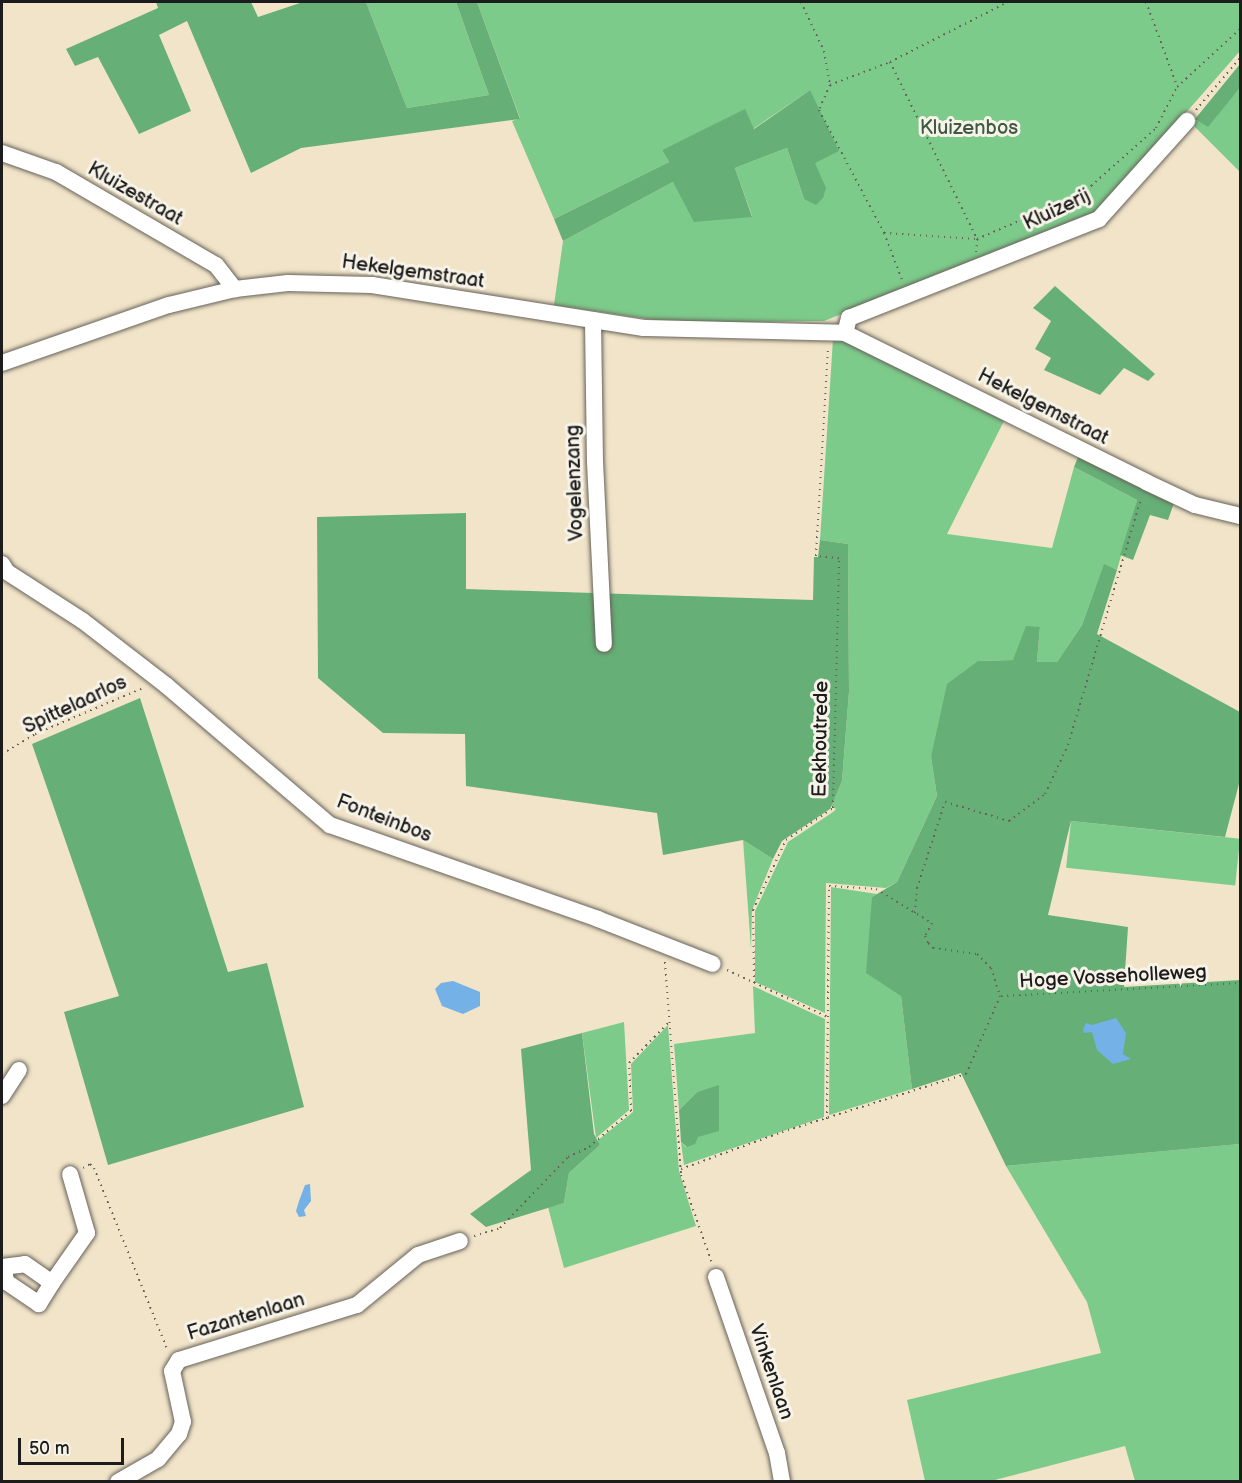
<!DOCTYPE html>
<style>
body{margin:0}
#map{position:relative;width:1242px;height:1483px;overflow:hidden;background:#f1e4c9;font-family:"Balsamiq Sans",sans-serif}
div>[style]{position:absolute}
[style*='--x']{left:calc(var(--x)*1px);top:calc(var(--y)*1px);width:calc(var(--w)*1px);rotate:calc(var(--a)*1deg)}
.green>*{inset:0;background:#7dcb8b;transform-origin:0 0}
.forest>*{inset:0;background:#66af77}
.water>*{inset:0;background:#74b1e6}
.path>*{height:2px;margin-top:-1px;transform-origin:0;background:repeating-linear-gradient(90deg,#676259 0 1.5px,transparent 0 6px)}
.roads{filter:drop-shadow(0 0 2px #676259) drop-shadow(0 0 2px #676259)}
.minor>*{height:16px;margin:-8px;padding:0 8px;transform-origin:8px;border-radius:8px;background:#fff}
span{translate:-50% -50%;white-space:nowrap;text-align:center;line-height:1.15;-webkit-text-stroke:6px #f7f3e8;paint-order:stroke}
.park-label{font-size:20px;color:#3e5943}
.street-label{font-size:20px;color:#1c1c1c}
.frame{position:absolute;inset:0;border:3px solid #1c1c1c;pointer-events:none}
.scale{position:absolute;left:18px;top:1438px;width:106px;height:27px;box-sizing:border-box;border:3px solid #1c1c1c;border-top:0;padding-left:8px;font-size:18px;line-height:21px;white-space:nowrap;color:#1c1c1c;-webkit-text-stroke:4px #f7f3e8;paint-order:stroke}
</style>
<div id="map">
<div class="green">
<div style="clip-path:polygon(366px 2px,456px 2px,489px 95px,407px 108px)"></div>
<div style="clip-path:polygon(477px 2px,1240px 2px,1240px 51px,1099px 212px,824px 321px,675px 323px,554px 305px,563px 241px,673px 182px,752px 216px,735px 168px,787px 148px,804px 199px,815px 163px,810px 90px,753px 129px,745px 110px,662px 150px,669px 162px,554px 219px,512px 121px,520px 118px)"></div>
<div style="clip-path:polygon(1240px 88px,1240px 172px,1191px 123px,1195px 119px,1208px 126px)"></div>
<div style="clip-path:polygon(833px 339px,850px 342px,1005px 419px,947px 534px,1052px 548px,1074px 467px,1137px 500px,1117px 570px,1104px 565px,1082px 625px,1057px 662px,1037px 662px,1040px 627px,1013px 660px,978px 661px,931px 757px,937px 796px,897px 882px,886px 888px,826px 883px,825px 1013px,755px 982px,755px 911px,788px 842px,833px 812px,836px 809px,831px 806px,842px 781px,849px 692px,848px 544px,820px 540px)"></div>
<div style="left:1071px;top:821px;width:170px;height:47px;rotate:6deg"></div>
<div style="clip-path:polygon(743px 840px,773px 859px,752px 910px,751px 949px)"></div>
<div style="clip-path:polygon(831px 887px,877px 894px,872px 897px,901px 996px,912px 1089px,829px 1115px)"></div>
<div style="clip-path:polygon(753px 986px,825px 1019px,824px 1117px,684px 1165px,681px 1142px,686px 1147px,697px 1137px,719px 1086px,697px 1092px,679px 1110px,674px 1044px,755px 1033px)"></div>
<div style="clip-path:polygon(624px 1022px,629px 1110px,596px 1138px,582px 1033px)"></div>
<div style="clip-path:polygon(668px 1025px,679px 1171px,696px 1226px,564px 1268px,548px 1207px,564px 1203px,569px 1173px,600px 1145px,597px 1141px,633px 1112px,631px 1064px)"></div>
<div style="clip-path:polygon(1240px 1144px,1240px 1481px,1135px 1481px,1125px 1446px,991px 1481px,925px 1481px,907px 1400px,1101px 1353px,1087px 1302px,1006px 1166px)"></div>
</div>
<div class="forest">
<div style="clip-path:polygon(156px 2px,251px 2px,258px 17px,303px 2px,366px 2px,407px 108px,489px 95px,456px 2px,477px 2px,520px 119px,301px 148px,251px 173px,187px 21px,159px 35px,191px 111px,139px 134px,98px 57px,75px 66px,66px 49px,158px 8px)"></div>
<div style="clip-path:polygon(1240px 64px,1240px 88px,1208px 127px,1195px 119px)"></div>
<div style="clip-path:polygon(810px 90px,839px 151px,815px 163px,826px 188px,823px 198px,816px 205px,804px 199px,787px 148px,735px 168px,752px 217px,694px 222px,673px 182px,563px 241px,554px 219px,669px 162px,662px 150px,745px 109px,754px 129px)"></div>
<div style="clip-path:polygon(1055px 286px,1155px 374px,1148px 381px,1124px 368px,1100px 395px,1044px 370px,1051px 358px,1035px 349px,1051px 321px,1033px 308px)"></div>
<div style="clip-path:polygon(1078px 457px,1174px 503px,1168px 520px,1150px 515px,1133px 560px,1120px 555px,1137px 500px,1074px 467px)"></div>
<div style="clip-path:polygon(466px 513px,466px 589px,813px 600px,814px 557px,818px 557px,820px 540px,848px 544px,849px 692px,842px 781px,830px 809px,782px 841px,773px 859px,743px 840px,663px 855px,657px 813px,466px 786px,465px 734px,383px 733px,318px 678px,317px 517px)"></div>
<div style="clip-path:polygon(1104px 564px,1117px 570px,1097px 634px,1240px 712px,1240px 780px,1225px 837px,1071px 821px,1048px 915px,1128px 927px,1124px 987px,1240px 980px,1240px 1144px,1006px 1166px,961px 1073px,912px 1089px,901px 996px,866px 973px,872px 897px,897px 882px,937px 796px,931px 757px,947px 684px,978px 661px,1013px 660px,1026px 626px,1040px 627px,1037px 662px,1057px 662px,1082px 625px)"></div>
<div style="clip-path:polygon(140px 698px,228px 972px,267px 963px,304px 1107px,108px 1165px,64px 1012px,119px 996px,32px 744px)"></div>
<div style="clip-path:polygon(582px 1033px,594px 1134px,600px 1145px,569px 1173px,564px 1203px,486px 1227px,470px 1214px,531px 1170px,521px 1049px)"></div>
<div style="clip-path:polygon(719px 1085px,719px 1131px,698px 1137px,695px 1144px,687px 1147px,681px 1142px,679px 1110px,697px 1092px)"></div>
</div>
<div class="water">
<div style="clip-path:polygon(453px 981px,480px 992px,480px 1006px,463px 1014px,442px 1006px,435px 989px,441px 983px)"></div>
<div style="clip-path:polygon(1116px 1018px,1126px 1033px,1123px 1054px,1131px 1059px,1113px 1064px,1097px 1050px,1092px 1032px,1084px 1033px,1083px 1029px,1086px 1023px,1092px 1025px)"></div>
<div style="clip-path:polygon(310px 1184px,311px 1201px,304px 1210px,306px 1216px,299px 1217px,296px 1211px,299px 1201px,305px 1185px)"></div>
</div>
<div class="path">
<div style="--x:801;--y:2;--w:54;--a:64.9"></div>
<div style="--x:824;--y:51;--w:35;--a:80"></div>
<div style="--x:830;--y:85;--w:27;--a:114"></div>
<div style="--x:819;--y:110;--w:139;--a:62.1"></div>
<div style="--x:884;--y:233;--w:50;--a:69"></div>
<div style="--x:1146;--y:2;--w:90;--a:69.7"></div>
<div style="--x:890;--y:62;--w:197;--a:63.8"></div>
<div style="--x:977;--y:239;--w:13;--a:94"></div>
<div style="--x:830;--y:85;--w:64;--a:-21"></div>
<div style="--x:890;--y:62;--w:132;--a:-27"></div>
<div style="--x:1196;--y:110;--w:68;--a:-49.8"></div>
<div style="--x:884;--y:233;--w:93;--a:3.7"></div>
<div style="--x:977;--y:239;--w:114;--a:-23.2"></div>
<div style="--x:1082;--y:194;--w:99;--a:-41.7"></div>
<div style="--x:1156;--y:128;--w:46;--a:-62.9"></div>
<div style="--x:1177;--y:87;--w:86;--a:-42.6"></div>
<div style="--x:2;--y:754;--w:39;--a:-31"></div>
<div style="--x:35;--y:734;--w:117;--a:-23.1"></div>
<div style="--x:915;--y:913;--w:25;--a:-85"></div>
<div style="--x:917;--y:888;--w:90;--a:-72"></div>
<div style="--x:945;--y:802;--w:67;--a:16.5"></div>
<div style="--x:1009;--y:821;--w:45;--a:-36.9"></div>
<div style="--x:1045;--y:794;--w:54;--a:-64.9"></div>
<div style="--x:1068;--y:745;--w:258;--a:-73.5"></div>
<div style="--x:665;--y:962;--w:214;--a:85.7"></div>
<div style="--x:681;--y:1175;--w:93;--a:70.6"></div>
<div style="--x:727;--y:970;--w:111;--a:25"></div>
<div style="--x:754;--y:983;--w:73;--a:-90.8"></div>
<div style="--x:753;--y:910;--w:77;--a:-64.8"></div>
<div style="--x:786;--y:840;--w:57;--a:-34.2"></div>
<div style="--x:833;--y:808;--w:250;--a:-88.6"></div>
<div style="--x:839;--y:558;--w:23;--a:-175"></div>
<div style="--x:816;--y:556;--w:207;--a:-86.7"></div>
<div style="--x:1001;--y:996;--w:239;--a:-3.1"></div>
<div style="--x:827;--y:1119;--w:233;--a:-89.5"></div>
<div style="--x:829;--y:886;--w:47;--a:3.7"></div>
<div style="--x:876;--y:889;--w:66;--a:31.3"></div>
<div style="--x:932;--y:923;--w:15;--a:118"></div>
<div style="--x:925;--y:936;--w:8;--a:67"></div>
<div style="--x:928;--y:943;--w:7;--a:45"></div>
<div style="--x:933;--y:948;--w:44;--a:7.8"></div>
<div style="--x:977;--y:954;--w:20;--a:45"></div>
<div style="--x:991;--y:968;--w:29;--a:72"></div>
<div style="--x:83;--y:1168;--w:8;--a:-30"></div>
<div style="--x:90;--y:1164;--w:6;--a:45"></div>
<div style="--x:94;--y:1168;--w:197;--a:68"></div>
<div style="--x:681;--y:1169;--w:108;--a:-20.1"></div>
<div style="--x:782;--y:1132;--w:193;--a:-17.5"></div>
<div style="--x:966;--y:1074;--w:85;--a:-66.4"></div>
<div style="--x:474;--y:1236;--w:27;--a:-17"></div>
<div style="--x:500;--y:1228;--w:98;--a:-46.2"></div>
<div style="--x:568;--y:1157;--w:23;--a:-25"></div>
<div style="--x:589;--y:1147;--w:55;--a:-40.6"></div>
<div style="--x:631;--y:1111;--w:48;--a:-92.4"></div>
<div style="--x:629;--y:1063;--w:57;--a:-45.7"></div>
</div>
<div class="roads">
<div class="minor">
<div style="--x:2;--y:153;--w:57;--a:19.4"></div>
<div style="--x:56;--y:172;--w:185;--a:30.2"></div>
<div style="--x:216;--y:265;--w:31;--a:52"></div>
<div style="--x:593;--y:320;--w:142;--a:89.2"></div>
<div style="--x:595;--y:462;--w:182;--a:87.2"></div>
<div style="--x:845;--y:333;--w:16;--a:-75"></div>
<div style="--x:849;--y:318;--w:269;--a:-21.6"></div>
<div style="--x:1099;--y:219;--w:132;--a:-48.1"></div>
<div style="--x:2;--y:363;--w:177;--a:-19.2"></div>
<div style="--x:169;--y:305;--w:68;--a:-13.6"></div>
<div style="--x:235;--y:289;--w:53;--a:-6.5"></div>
<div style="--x:288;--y:283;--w:84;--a:1.4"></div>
<div style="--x:372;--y:285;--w:275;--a:9"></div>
<div style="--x:644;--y:328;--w:201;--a:1.4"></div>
<div style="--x:845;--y:333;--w:336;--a:26.3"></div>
<div style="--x:1146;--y:482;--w:54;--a:25.1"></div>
<div style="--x:1195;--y:505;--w:46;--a:13.7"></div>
<div style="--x:2;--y:564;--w:9;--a:58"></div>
<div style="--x:7;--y:572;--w:90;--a:32.8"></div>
<div style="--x:83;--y:621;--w:106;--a:37.7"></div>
<div style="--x:167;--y:686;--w:214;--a:40.5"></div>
<div style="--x:330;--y:825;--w:284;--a:19.3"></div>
<div style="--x:598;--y:919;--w:123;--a:21.4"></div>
<div style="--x:2;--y:1096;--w:31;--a:-57"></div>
<div style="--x:2;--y:1267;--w:23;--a:-7"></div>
<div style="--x:25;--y:1264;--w:33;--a:35"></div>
<div style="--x:52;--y:1283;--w:25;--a:122"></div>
<div style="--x:39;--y:1304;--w:40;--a:-146"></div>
<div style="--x:6;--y:1282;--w:14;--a:-98"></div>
<div style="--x:716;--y:1277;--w:186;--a:70.9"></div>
<div style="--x:777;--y:1453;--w:29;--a:80"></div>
<div style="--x:52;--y:1283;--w:61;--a:-55"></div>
<div style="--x:87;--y:1233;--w:61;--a:-106.1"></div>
<div style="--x:118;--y:1482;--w:46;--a:-29.9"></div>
<div style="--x:158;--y:1459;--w:33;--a:-50"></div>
<div style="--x:179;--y:1434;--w:13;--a:-72"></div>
<div style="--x:183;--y:1422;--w:52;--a:-102.2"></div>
<div style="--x:172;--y:1371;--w:13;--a:-58"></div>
<div style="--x:179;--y:1360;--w:186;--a:-17.2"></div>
<div style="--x:357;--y:1305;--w:79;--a:-39.3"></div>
<div style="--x:418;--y:1255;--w:44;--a:-18.4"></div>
</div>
</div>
<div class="park-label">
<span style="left:969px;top:128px">Kluizenbos</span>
</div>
<div class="street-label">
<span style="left:135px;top:194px;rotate:30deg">Kluizestraat</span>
<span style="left:1057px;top:210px;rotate:-25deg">Kluizerij</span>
<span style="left:413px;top:272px;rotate:8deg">Hekelgemstraat</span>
<span style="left:1043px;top:407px;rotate:27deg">Hekelgemstraat</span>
<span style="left:575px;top:483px;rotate:-92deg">Vogelenzang</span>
<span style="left:75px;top:705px;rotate:-25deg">Spittelaarlos</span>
<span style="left:821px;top:739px;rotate:-89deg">Eekhoutrede</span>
<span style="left:384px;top:819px;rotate:21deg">Fonteinbos</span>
<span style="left:1113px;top:977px;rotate:-3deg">Hoge Vosseholleweg</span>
<span style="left:246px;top:1317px;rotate:-17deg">Fazantenlaan</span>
<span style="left:771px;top:1372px;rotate:71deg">Vinkenlaan</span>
</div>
<div class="frame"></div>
<div class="scale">50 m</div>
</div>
